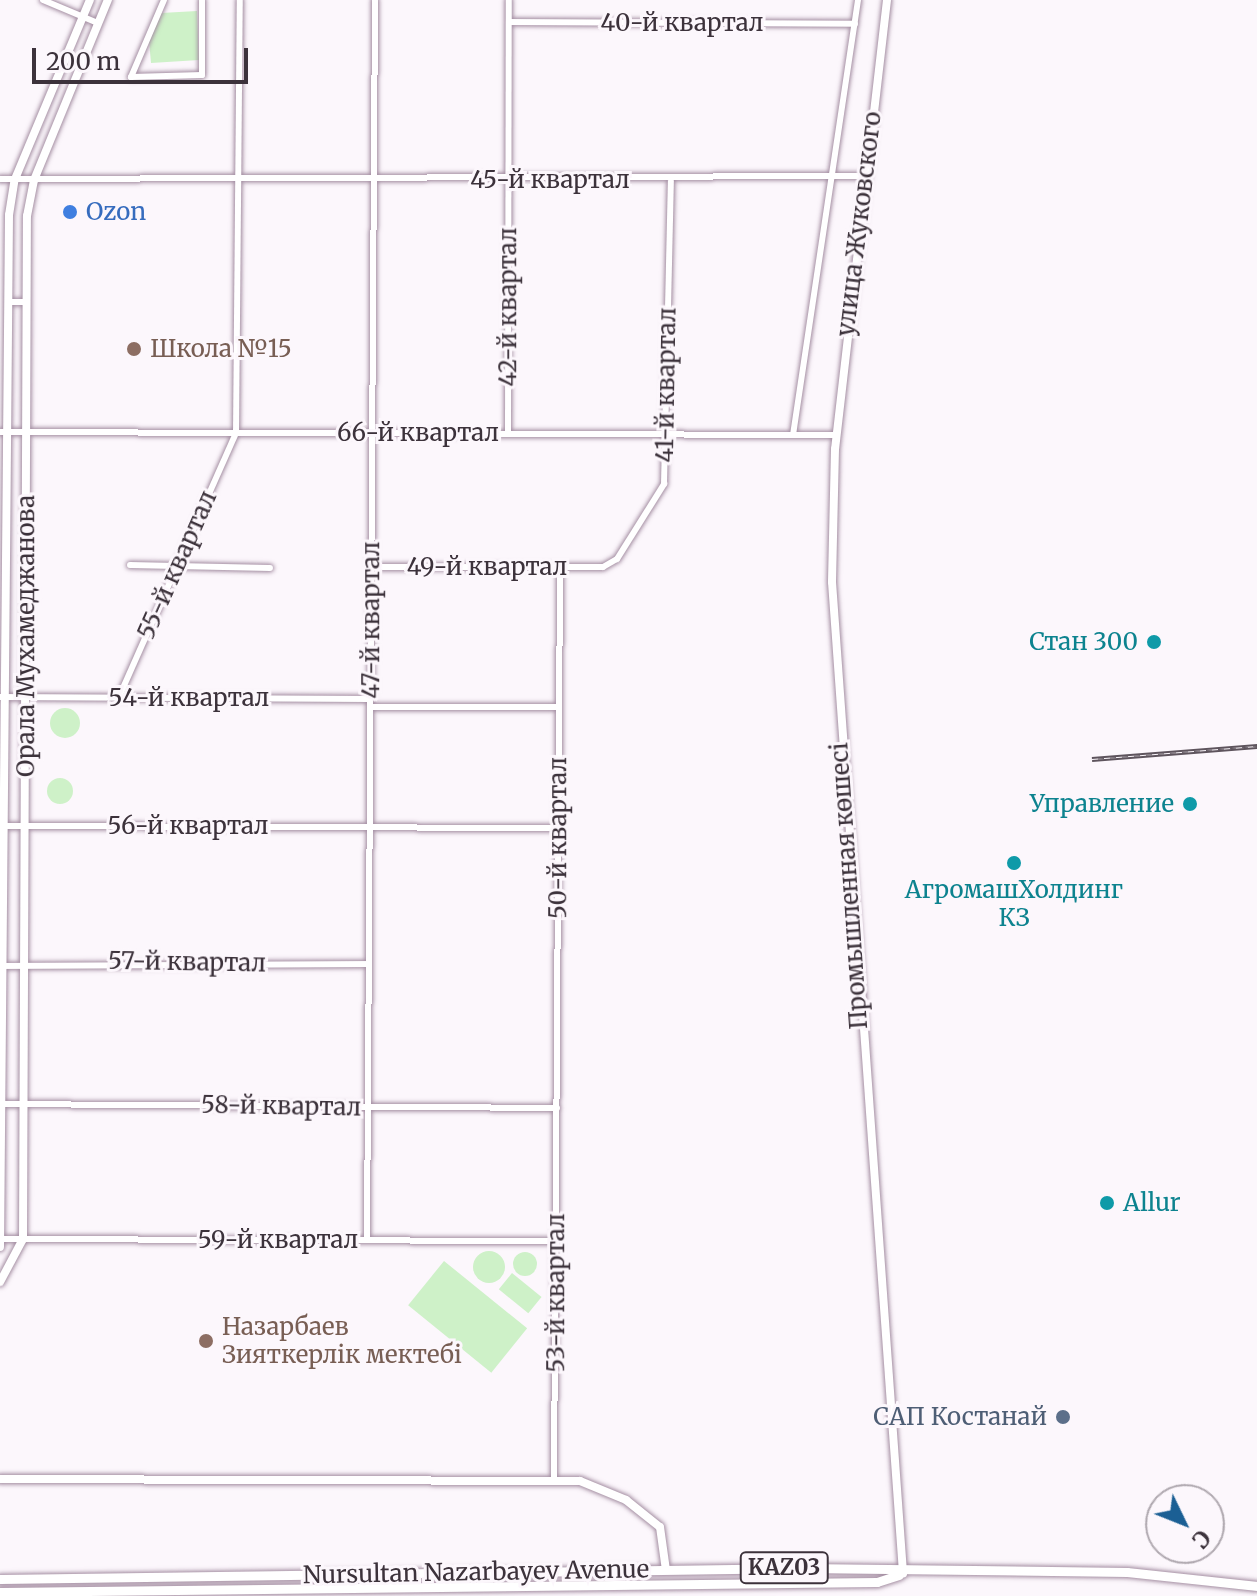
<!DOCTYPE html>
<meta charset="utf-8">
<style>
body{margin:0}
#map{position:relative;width:1257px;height:1596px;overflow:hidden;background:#fcf7fc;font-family:Merriweather,serif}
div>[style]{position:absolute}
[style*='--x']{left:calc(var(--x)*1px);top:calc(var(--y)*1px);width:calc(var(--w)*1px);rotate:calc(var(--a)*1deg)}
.green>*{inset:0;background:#cef1c8;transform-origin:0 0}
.round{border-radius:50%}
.roads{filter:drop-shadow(0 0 2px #a58fa3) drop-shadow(0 0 2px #a58fa3)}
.street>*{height:6px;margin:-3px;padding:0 3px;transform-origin:3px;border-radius:3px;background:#fff}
.secondary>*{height:8px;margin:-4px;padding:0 4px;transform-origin:4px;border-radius:4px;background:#fff}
.primary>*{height:9px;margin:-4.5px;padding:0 4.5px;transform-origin:4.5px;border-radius:4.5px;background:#fff}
.rail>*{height:5px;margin-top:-2.5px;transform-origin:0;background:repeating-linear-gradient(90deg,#fcf7fc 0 6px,#5e545d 0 12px);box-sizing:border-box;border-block:2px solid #5e545d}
.dots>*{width:22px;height:22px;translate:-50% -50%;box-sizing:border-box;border:4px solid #fcf7fc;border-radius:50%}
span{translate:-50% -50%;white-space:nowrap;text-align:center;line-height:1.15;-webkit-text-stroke:6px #fcf7fc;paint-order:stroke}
.shield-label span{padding:2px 6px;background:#fcf7fc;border:2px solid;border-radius:6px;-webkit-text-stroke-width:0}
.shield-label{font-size:22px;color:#3c323b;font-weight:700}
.street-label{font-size:24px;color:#3c323b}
.shop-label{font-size:24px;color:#366cbe}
.left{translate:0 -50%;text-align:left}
.education-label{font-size:24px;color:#785e54}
.culture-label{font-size:24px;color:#0d838f}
.right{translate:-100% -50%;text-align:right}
.service-label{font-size:24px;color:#4e5e75}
.north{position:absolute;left:1145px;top:1484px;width:80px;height:80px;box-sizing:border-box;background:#fcf7fc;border:2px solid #afa8af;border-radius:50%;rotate:133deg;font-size:22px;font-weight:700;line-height:32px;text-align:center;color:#3c323b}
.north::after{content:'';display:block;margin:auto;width:28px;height:36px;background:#1b5f94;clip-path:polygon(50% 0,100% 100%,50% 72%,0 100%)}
.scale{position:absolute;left:32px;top:48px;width:216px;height:36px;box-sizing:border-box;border:4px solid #3c323b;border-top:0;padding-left:10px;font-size:24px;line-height:28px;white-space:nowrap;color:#3c323b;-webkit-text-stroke:6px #fcf7fc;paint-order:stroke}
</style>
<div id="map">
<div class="green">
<div style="clip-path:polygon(197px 11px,199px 60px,151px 63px,149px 40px,161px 13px)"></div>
<div class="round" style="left:50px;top:708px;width:30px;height:30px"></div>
<div class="round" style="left:47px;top:778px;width:26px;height:26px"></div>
<div class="round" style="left:473px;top:1251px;width:32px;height:32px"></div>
<div class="round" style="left:513px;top:1252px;width:24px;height:24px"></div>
<div style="left:444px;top:1261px;width:107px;height:57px;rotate:39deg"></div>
<div style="left:512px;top:1273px;width:38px;height:21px;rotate:39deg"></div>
</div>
<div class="roads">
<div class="street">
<div style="--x:43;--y:0;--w:60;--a:22.7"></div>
<div style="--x:164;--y:0;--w:84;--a:113.2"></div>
<div style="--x:131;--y:77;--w:71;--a:-1.6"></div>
<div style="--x:202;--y:75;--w:75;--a:-90"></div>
<div style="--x:509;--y:22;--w:346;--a:0.3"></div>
<div style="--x:0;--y:179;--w:861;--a:-0.2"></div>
<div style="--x:9;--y:302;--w:18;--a:0"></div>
<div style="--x:0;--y:432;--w:836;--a:0.21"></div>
<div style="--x:508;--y:434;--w:434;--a:-89.9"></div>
<div style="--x:793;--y:435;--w:440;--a:-81.5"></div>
<div style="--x:130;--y:565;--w:140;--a:1.2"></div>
<div style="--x:371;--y:567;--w:232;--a:0"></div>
<div style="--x:603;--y:567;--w:16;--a:-30"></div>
<div style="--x:617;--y:559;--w:89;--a:-57.9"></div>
<div style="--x:664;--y:484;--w:303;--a:-88.7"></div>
<div style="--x:0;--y:697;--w:370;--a:0.3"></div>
<div style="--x:119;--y:697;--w:289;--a:-66.1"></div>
<div style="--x:236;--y:433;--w:433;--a:-89.5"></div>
<div style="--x:370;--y:707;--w:189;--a:0"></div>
<div style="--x:7;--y:826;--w:552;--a:0.21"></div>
<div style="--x:1;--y:966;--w:368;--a:-0.3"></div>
<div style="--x:0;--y:1104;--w:557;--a:0.41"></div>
<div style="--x:0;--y:1239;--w:556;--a:0.21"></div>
<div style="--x:367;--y:1240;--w:1240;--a:-89.63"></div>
<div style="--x:554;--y:1479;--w:911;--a:-89.62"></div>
</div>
<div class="secondary">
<div style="--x:887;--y:0;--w:452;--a:96.6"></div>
<div style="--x:835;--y:449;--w:133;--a:91.3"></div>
<div style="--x:832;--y:582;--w:994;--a:85.9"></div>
<div style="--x:0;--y:1247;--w:1032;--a:-89.5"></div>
<div style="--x:9;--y:215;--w:36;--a:-81"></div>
<div style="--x:15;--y:179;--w:194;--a:-67.3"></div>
<div style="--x:0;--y:1282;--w:49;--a:-61.9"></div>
<div style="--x:23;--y:1239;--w:1023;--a:-89.78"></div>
<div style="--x:27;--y:216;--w:37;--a:-79"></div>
<div style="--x:34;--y:180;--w:195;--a:-67.7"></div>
<div style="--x:0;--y:1479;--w:580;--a:0.2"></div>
<div style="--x:580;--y:1481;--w:50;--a:22.4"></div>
<div style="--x:626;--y:1500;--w:43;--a:38.5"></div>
<div style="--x:660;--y:1527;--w:43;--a:82.1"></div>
</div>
<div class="primary">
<div style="--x:0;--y:1579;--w:803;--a:-0.78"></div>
<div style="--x:803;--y:1568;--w:324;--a:0.7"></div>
<div style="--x:1127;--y:1572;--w:131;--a:6.1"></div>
<div style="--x:0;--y:1592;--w:877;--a:-0.65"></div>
<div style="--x:877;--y:1582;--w:23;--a:-18"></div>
</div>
</div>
<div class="rail">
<div style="--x:1092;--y:759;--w:166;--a:-4.5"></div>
</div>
<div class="dots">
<div style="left:70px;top:212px;background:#3f7fe0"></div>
<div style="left:134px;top:349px;background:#8d6e63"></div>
<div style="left:1154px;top:642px;background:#0f9aa8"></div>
<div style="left:1190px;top:804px;background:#0f9aa8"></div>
<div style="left:1014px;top:863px;background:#0f9aa8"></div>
<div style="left:1107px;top:1203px;background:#0f9aa8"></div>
<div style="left:206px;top:1341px;background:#8d6e63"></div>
<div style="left:1063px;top:1417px;background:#5c6f8a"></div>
</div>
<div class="shield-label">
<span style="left:784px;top:1568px">KАZ03</span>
</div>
<div class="street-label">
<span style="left:682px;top:23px">40-й квартал</span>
<span style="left:550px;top:180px">45-й квартал</span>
<span style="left:859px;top:224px;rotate:-83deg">улица Жуковского</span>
<span style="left:508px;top:307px;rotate:-90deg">42-й квартал</span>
<span style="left:666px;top:385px;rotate:-89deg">41-й квартал</span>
<span style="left:418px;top:433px">66-й квартал</span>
<span style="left:177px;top:565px;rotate:-66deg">55-й квартал</span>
<span style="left:487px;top:567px">49-й квартал</span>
<span style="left:371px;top:620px;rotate:-90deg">47-й квартал</span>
<span style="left:26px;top:636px;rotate:-90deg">Орала Мухамеджанова</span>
<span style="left:189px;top:698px">54-й квартал</span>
<span style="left:188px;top:826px">56-й квартал</span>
<span style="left:558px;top:838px;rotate:-90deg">50-й квартал</span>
<span style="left:849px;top:886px;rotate:-94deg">Промышленная көшесі</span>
<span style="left:187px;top:962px;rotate:1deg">57-й квартал</span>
<span style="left:281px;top:1106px;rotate:1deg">58-й квартал</span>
<span style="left:278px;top:1240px">59-й квартал</span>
<span style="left:556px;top:1293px;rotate:-90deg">53-й квартал</span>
<span style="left:476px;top:1572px;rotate:-1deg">Nursultan Nazarbayev Avenue</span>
</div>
<div class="shop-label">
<span class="left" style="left:86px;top:212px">Ozon</span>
</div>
<div class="education-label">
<span class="left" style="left:150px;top:349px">Школа №15</span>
<span class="left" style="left:222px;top:1341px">Назарбаев<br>Зияткерлік мектебі</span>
</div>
<div class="culture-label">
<span class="right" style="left:1138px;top:642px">Стан 300</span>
<span class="right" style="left:1174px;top:804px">Управление</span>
<span style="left:1014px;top:904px">АгромашХолдинг<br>КЗ</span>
<span class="left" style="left:1123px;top:1203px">Allur</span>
</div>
<div class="service-label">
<span class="right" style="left:1047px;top:1417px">САП Костанай</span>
</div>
<div class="north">С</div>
<div class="scale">200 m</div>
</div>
